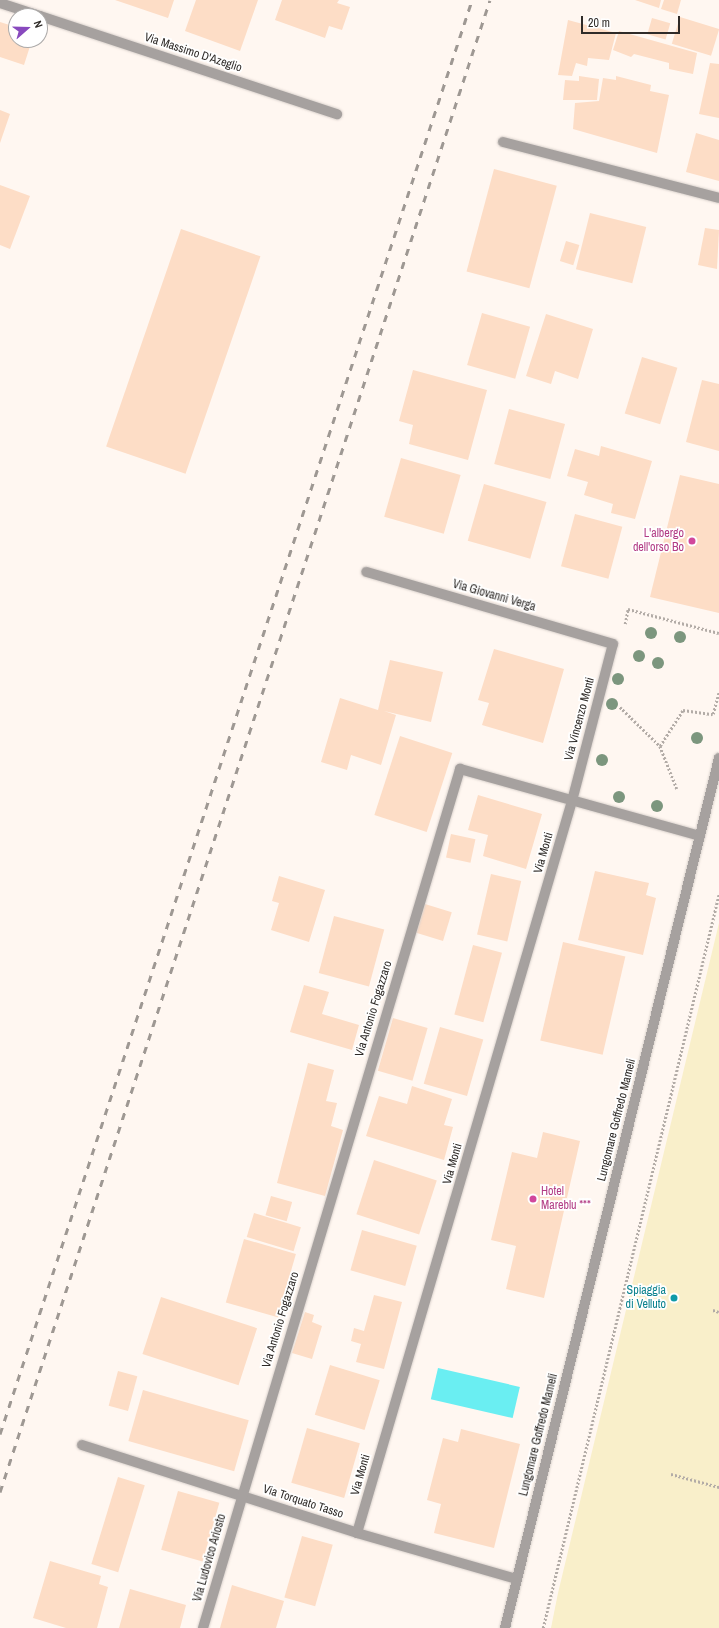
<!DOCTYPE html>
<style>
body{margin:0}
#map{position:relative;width:719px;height:1628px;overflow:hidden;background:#fff7f1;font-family:"Archivo Narrow",sans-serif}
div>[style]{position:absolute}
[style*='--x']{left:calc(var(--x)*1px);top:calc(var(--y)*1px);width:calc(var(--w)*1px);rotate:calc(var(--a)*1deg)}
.sand>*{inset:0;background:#f9efca}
.water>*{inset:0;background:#6aeef2;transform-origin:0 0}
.building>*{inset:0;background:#fdddc6;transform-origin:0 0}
.path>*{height:2.5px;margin-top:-1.25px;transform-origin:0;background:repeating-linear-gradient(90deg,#b3aca7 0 2px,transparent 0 4px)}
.roads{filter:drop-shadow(0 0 1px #dad2cd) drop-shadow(0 0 1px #dad2cd)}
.minor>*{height:10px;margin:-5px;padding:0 5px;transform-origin:5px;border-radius:5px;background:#a6a19f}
.rail>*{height:3px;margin-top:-1.5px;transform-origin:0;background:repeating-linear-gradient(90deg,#9e9893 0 7px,transparent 0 14px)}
.trees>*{width:12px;height:12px;margin:-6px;border-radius:50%;background:#7c967e}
.dots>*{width:11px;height:11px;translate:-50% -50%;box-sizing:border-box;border:2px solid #fff;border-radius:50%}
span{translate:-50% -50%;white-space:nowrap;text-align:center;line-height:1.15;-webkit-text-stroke:3.5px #fff;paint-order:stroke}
.street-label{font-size:12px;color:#2f2b28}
.hotel-label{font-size:12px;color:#b23c85}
.right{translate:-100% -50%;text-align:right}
.left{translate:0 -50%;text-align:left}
.culture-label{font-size:12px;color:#0d838f}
.north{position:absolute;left:8px;top:8px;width:40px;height:40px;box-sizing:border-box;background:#fff;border:1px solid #acaaa9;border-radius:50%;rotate:70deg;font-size:11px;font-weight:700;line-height:16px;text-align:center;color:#2f2b28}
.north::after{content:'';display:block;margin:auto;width:14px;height:18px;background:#8849be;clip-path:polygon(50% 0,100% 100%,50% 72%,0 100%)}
.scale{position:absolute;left:581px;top:16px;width:99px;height:18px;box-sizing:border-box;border:2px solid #2f2b28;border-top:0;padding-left:5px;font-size:12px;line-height:14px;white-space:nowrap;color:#2f2b28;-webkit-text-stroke:3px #fff;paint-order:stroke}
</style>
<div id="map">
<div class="sand">
<div style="clip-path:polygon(719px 923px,719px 1628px,551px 1628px,558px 1593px)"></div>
</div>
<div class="water">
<div style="left:438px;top:1368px;width:84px;height:32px;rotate:13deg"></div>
</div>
<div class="building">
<div style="clip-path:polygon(115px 0,174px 0,168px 18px)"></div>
<div style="clip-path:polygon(196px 0,258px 0,240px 51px,185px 31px)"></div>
<div style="clip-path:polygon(282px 0,339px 0,337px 3px,350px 7px,342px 30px,329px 26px,325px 38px,275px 20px)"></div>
<div style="clip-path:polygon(635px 0,661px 0,659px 8px)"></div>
<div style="clip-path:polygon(664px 0,681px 0,677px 14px,661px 9px)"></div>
<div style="left:680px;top:17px;width:41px;height:28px;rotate:17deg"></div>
<div style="left:652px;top:18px;width:19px;height:17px;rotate:16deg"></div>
<div style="clip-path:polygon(568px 20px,616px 33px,609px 60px,588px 58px,587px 66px,576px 63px,572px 76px,558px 75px)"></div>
<div style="clip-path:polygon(0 22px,16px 27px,16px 40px,32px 40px,24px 65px,0 57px)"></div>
<div style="clip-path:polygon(619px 31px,697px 53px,693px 74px,669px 69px,669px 63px,634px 54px,631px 57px,613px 50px)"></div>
<div style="clip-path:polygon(710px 63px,719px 64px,719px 118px,699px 114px)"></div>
<div style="clip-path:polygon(579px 76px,599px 79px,597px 100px,563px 100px,565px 80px,579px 81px)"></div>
<div style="clip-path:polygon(616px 76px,651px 85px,650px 91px,669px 95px,657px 153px,573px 129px,575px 103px,599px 101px,603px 78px,616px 80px)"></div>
<div style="clip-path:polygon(0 110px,10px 114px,0 143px)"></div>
<div style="clip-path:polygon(696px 133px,719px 140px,719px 181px,686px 172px)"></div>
<div style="left:494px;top:169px;width:65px;height:106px;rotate:15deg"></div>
<div style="clip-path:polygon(0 185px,30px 196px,10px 249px,0 245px)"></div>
<div style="left:590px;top:213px;width:58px;height:58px;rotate:14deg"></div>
<div style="clip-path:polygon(705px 228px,719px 230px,717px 269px,698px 265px)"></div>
<div style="left:181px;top:229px;width:84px;height:230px;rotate:19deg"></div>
<div style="left:566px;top:241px;width:14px;height:21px;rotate:17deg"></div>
<div style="left:482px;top:313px;width:50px;height:54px;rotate:16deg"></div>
<div style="clip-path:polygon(546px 314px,593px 329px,578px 379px,555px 371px,551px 384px,526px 376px)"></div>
<div style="left:642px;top:357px;width:37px;height:59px;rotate:17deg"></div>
<div style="clip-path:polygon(413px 370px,487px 390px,468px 460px,409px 444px,413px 425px,399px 421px)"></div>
<div style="clip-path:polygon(702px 380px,719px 384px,719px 451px,686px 442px)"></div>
<div style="left:509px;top:409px;width:58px;height:57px;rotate:15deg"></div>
<div style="clip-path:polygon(601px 446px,652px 461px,635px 519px,611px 513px,613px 504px,584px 495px,588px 482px,567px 476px,575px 449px,599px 456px)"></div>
<div style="left:401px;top:458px;width:62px;height:61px;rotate:16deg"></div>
<div style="clip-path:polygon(680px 475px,719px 484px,719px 613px,650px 597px)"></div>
<div style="left:484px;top:484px;width:65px;height:59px;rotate:16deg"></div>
<div style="left:575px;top:514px;width:49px;height:54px;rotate:15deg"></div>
<div style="clip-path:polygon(494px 649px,564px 669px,543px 743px,482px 725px,489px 703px,478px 700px)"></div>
<div style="clip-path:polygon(390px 660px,443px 672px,431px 722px,384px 711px,396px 715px,381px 765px,351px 755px,347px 770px,321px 762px,340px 698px,378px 710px)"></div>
<div style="left:400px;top:736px;width:55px;height:83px;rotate:18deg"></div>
<div style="clip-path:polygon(478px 795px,542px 814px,526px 869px,483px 856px,488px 835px,468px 830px)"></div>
<div style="left:451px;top:834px;width:25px;height:24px;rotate:12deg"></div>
<div style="clip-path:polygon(595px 871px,649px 883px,646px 895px,656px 898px,643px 955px,578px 940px)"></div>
<div style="left:491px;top:874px;width:31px;height:62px;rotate:13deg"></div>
<div style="clip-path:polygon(279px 876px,325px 890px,309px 942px,271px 930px,279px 903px,272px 901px)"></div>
<div style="left:425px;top:904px;width:28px;height:30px;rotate:17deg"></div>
<div style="left:334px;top:916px;width:52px;height:59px;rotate:15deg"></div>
<div style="left:563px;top:942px;width:64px;height:101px;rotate:13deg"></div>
<div style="left:473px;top:945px;width:30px;height:72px;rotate:15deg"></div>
<div style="clip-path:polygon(304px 985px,329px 992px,322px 1014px,359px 1025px,352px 1050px,290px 1032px)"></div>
<div style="left:393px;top:1018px;width:36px;height:55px;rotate:16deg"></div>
<div style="left:440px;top:1027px;width:45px;height:59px;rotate:16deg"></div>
<div style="clip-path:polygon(308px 1063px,334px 1070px,326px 1101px,337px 1103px,331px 1126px,343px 1130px,325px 1196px,277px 1183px)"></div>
<div style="clip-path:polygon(412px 1086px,452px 1099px,444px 1125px,453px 1127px,444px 1160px,366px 1136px,379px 1096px,407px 1104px)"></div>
<div style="clip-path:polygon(543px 1132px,580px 1141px,544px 1298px,506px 1289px,516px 1246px,491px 1240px,512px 1152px,537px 1158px)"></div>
<div style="left:374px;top:1160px;width:66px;height:57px;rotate:18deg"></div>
<div style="left:271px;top:1196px;width:22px;height:20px;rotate:16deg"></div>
<div style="left:254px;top:1213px;width:49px;height:25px;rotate:17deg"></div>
<div style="left:362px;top:1230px;width:57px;height:42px;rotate:16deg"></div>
<div style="left:244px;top:1239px;width:54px;height:66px;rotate:16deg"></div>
<div style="clip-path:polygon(374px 1295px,402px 1302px,384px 1369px,356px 1362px,361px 1344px,351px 1341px,354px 1328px,364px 1331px)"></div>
<div style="left:161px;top:1297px;width:101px;height:60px;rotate:18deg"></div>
<div style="clip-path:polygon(305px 1312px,314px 1315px,312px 1322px,322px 1326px,312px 1359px,292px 1353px)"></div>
<div style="left:330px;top:1365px;width:52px;height:52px;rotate:17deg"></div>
<div style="left:118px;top:1371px;width:20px;height:36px;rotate:15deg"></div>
<div style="left:143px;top:1390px;width:110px;height:53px;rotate:16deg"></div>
<div style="left:307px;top:1428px;width:55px;height:57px;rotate:16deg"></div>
<div style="clip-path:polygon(461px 1429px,520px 1444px,494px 1548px,434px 1533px,441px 1504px,427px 1500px,443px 1438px,458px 1442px)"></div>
<div style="left:118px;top:1477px;width:28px;height:91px;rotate:17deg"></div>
<div style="left:178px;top:1491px;width:43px;height:61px;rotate:16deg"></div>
<div style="left:302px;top:1536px;width:32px;height:64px;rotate:16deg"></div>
<div style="clip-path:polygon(50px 1561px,101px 1576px,99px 1584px,108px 1587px,97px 1628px,66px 1628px,33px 1618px)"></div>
<div style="clip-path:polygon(232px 1585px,284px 1601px,276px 1628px,220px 1628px)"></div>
<div style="clip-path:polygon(130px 1589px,186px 1605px,180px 1628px,119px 1628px)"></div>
</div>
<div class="path">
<div style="--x:625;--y:624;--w:15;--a:-79"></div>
<div style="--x:628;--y:609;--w:94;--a:14.8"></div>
<div style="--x:620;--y:707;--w:56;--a:44.3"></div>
<div style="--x:660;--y:746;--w:46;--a:68.4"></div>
<div style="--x:660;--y:746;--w:43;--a:-57.4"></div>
<div style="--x:683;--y:710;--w:30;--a:8"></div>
<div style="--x:713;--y:714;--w:23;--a:-75"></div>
<div style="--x:713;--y:1310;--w:6;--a:18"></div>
<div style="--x:671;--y:1474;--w:50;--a:15.2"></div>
<div style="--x:543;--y:1628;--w:755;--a:-76.52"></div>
</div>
<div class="roads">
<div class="minor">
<div style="--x:0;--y:3;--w:42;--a:18"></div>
<div style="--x:40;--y:16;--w:313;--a:18.3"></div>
<div style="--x:503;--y:142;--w:223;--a:14.5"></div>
<div style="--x:82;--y:1445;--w:289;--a:17.7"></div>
<div style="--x:357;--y:1533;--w:166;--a:16.1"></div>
<div style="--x:357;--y:1533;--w:763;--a:-73.63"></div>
<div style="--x:572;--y:801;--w:162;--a:-75.4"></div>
<div style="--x:613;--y:644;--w:257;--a:-163.7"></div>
<div style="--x:203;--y:1628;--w:897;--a:-73.34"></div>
<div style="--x:460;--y:769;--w:249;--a:15.6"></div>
<div style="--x:505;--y:1628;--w:896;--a:-76.18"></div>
</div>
</div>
<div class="rail">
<div style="--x:0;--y:1434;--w:1510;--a:-71.78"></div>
<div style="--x:0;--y:1492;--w:1570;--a:-71.82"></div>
</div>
<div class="trees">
<div style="left:651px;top:633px"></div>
<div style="left:680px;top:637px"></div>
<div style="left:639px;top:656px"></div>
<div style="left:658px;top:663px"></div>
<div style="left:618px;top:679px"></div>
<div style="left:612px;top:704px"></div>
<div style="left:697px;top:738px"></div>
<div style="left:602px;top:760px"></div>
<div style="left:619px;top:797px"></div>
<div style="left:657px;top:806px"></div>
</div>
<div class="dots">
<div style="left:692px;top:541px;background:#d1479c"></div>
<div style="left:533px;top:1199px;background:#d1479c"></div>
<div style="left:674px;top:1298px;background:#0f9aa8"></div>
</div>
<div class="street-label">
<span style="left:193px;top:53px;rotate:18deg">Via Massimo D'Azeglio</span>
<span style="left:494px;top:596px;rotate:16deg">Via Giovanni Verga</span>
<span style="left:580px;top:719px;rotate:-75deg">Via Vincenzo Monti</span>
<span style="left:544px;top:853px;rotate:-74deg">Via Monti</span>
<span style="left:374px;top:1009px;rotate:-73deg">Via Antonio Fogazzaro</span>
<span style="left:617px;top:1120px;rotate:-76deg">Lungomare Goffredo Mameli</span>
<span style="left:453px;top:1164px;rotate:-74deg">Via Monti</span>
<span style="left:281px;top:1320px;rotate:-73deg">Via Antonio Fogazzaro</span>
<span style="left:539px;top:1435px;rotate:-76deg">Lungomare Goffredo Mameli</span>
<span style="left:361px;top:1475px;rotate:-74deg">Via Monti</span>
<span style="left:303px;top:1502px;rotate:18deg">Via Torquato Tasso</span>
<span style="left:210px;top:1558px;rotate:-74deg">Via Ludovico Ariosto</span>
</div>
<div class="hotel-label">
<span class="right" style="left:684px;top:541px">L'albergo<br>dell'orso Bo</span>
<span class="left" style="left:541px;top:1199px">Hotel<br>Mareblu ***</span>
</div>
<div class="culture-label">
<span class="right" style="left:666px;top:1298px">Spiaggia<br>di Velluto</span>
</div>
<div class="north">N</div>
<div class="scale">20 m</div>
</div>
